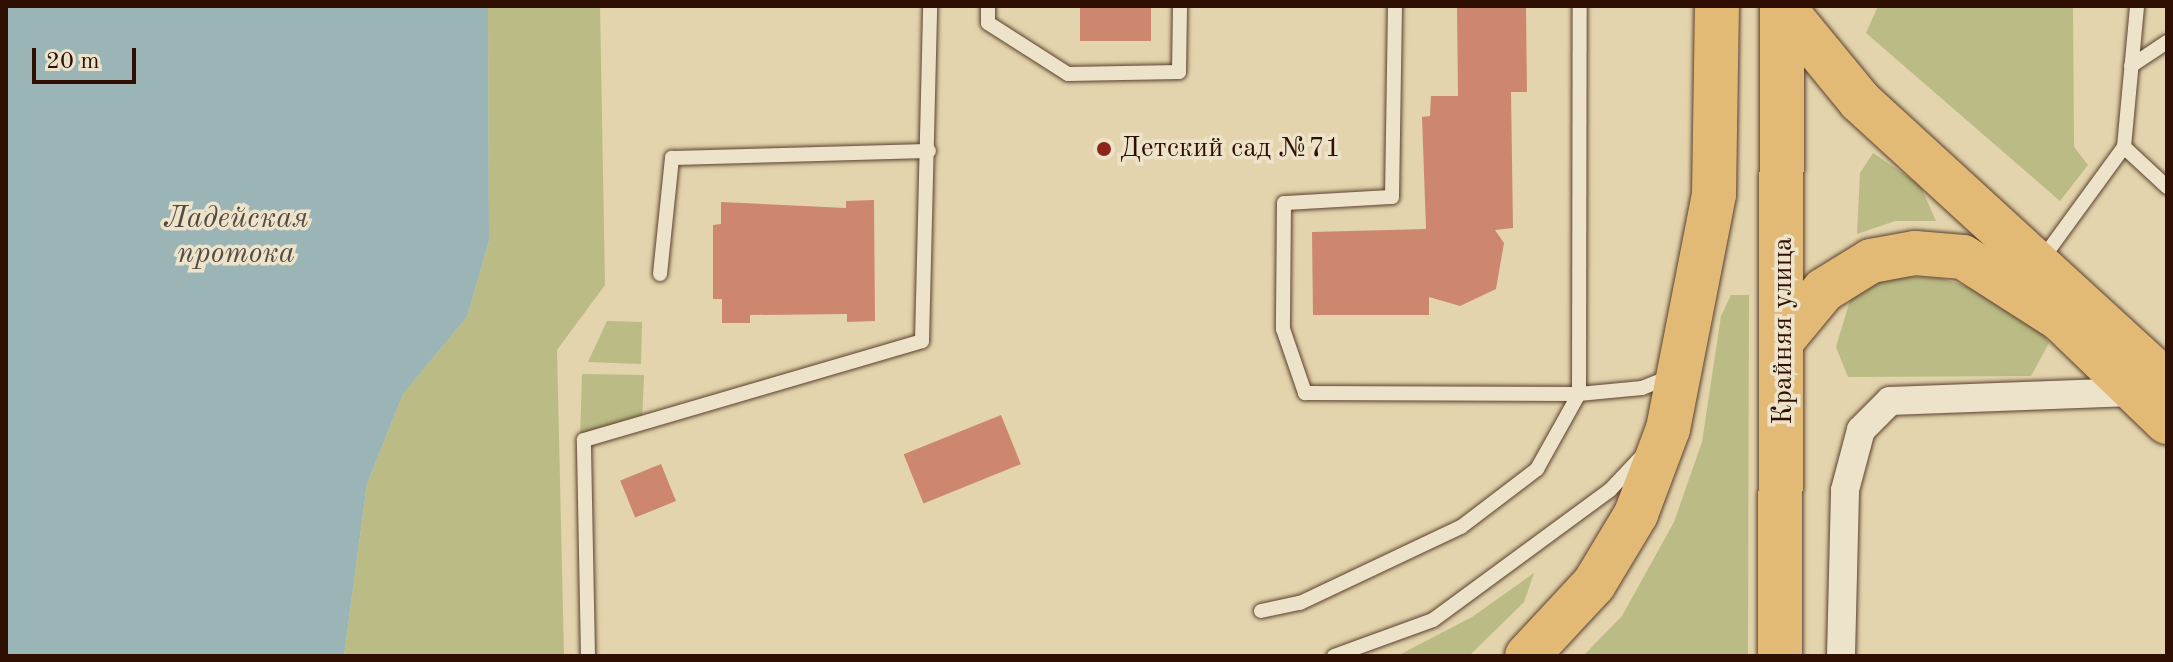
<!DOCTYPE html>
<meta charset="utf-8">
<style>
body{margin:0}
#map{position:relative;width:2173px;height:662px;overflow:hidden;background:#e3d4ad;font-family:"Old Standard TT",serif}
div>[style]{position:absolute}
[style*='--x']{left:calc(var(--x)*1px);top:calc(var(--y)*1px);width:calc(var(--w)*1px);rotate:calc(var(--a)*1deg)}
.green>*{inset:0;background:#babb85}
.water>*{inset:0;background:#9bb5b7}
.building>*{inset:0;background:#cd876f;transform-origin:0 0}
.roads{filter:drop-shadow(0 0 2px #5b402d) drop-shadow(0 0 2px #5b402d)}
.service>*{height:14px;margin:-7px;padding:0 7px;transform-origin:7px;border-radius:7px;background:#ede3ca}
.minor>*{height:28px;margin:-14px;padding:0 14px;transform-origin:14px;border-radius:14px;background:#ede3ca}
.primary>*{height:44px;margin:-22px;padding:0 22px;transform-origin:22px;border-radius:22px;background:#e2ba76}
.dots>*{width:22px;height:22px;translate:-50% -50%;box-sizing:border-box;border:4px solid #ede3ca;border-radius:50%}
span{translate:-50% -50%;white-space:nowrap;text-align:center;line-height:1.15;-webkit-text-stroke:7px #ede3ca;paint-order:stroke}
.poi-label{font-size:28px;color:#2e0f02}
.left{translate:0 -50%;text-align:left}
.street-label{font-size:28px;color:#2e0f02}
.water-label{font-size:30px;color:#544941;font-style:italic}
.frame{position:absolute;inset:0;border:8px solid #2e0f02;pointer-events:none}
.scale{position:absolute;left:32px;top:48px;width:104px;height:36px;box-sizing:border-box;border:4px solid #2e0f02;border-top:0;padding-left:10px;font-size:24px;line-height:28px;white-space:nowrap;color:#2e0f02;-webkit-text-stroke:6px #ede3ca;paint-order:stroke}
</style>
<div id="map">
<div class="green">
<div style="clip-path:polygon(488px 6px,600px 6px,605px 285px,557px 350px,564px 656px,344px 656px,367px 484px,403px 394px,467px 317px,489px 241px)"></div>
<div style="clip-path:polygon(1878px 6px,2073px 6px,2074px 147px,2088px 165px,2060px 201px,1866px 33px)"></div>
<div style="clip-path:polygon(1873px 153px,1920px 185px,1936px 221px,1895px 221px,1857px 234px,1860px 173px)"></div>
<div style="clip-path:polygon(1890px 276px,1940px 278px,1992px 294px,2035px 323px,2049px 343px,2031px 376px,1848px 377px,1836px 347px,1851px 297px)"></div>
<div style="clip-path:polygon(1731px 295px,1749px 295px,1748px 656px,1583px 656px,1622px 616px,1674px 522px,1702px 442px,1721px 316px)"></div>
<div style="clip-path:polygon(607px 321px,642px 322px,641px 364px,588px 362px)"></div>
<div style="clip-path:polygon(582px 374px,644px 375px,642px 423px,580px 440px)"></div>
<div style="clip-path:polygon(1534px 573px,1524px 602px,1469px 656px,1397px 656px,1472px 617px)"></div>
</div>
<div class="water">
<div style="clip-path:polygon(6px 6px,488px 6px,489px 241px,467px 317px,403px 394px,367px 484px,344px 656px,6px 656px)"></div>
</div>
<div class="building">
<div style="left:1080px;top:6px;width:71px;height:35px"></div>
<div style="clip-path:polygon(1457px 6px,1526px 6px,1527px 92px,1511px 92px,1513px 228px,1495px 230px,1504px 243px,1496px 289px,1460px 306px,1429px 297px,1429px 315px,1313px 315px,1312px 232px,1426px 229px,1422px 117px,1430px 116px,1431px 96px,1458px 96px)"></div>
<div style="clip-path:polygon(874px 200px,875px 321px,847px 322px,847px 314px,750px 315px,750px 323px,722px 323px,722px 299px,713px 299px,713px 225px,721px 224px,721px 202px,846px 208px,846px 201px)"></div>
<div style="left:1001px;top:415px;width:53px;height:105px;rotate:68deg"></div>
<div style="left:661px;top:464px;width:40px;height:44px;rotate:68deg"></div>
</div>
<div class="roads">
<div class="service">
<div style="--x:988;--y:6;--w:17;--a:90"></div>
<div style="--x:988;--y:23;--w:95;--a:32.5"></div>
<div style="--x:1068;--y:74;--w:111;--a:-1"></div>
<div style="--x:1179;--y:72;--w:66;--a:-89.1"></div>
<div style="--x:1395;--y:6;--w:191;--a:90.9"></div>
<div style="--x:1392;--y:197;--w:108;--a:176.8"></div>
<div style="--x:1284;--y:203;--w:126;--a:90.5"></div>
<div style="--x:1283;--y:329;--w:68;--a:71"></div>
<div style="--x:1305;--y:393;--w:274;--a:0.2"></div>
<div style="--x:1579;--y:394;--w:63;--a:-5.4"></div>
<div style="--x:1642;--y:388;--w:29;--a:-22"></div>
<div style="--x:2131;--y:66;--w:43;--a:-33.7"></div>
<div style="--x:2124;--y:147;--w:59;--a:42.9"></div>
<div style="--x:2040;--y:262;--w:142;--a:-53.9"></div>
<div style="--x:2124;--y:147;--w:142;--a:-84.7"></div>
<div style="--x:660;--y:274;--w:117;--a:-84.1"></div>
<div style="--x:672;--y:158;--w:257;--a:-1.6"></div>
<div style="--x:1261;--y:611;--w:40;--a:-12"></div>
<div style="--x:1300;--y:603;--w:178;--a:-25.3"></div>
<div style="--x:1461;--y:527;--w:96;--a:-37.3"></div>
<div style="--x:1537;--y:469;--w:86;--a:-60.8"></div>
<div style="--x:1579;--y:394;--w:388;--a:-89.9"></div>
<div style="--x:588;--y:656;--w:216;--a:-91.1"></div>
<div style="--x:584;--y:440;--w:352;--a:-16.3"></div>
<div style="--x:922;--y:341;--w:335;--a:-88.6"></div>
<div style="--x:1334;--y:656;--w:105;--a:-20"></div>
<div style="--x:1433;--y:620;--w:220;--a:-36.3"></div>
<div style="--x:1610;--y:490;--w:44;--a:-46.8"></div>
</div>
<div class="minor">
<div style="--x:1841;--y:656;--w:166;--a:-88.6"></div>
<div style="--x:1845;--y:490;--w:62;--a:-75.1"></div>
<div style="--x:1861;--y:430;--w:41;--a:-45"></div>
<div style="--x:1890;--y:401;--w:249;--a:-2.1"></div>
</div>
<div class="primary">
<div style="--x:1782;--y:6;--w:123;--a:50.6"></div>
<div style="--x:1860;--y:101;--w:416;--a:42.5"></div>
<div style="--x:1785;--y:337;--w:61;--a:-50.3"></div>
<div style="--x:1824;--y:290;--w:55;--a:-31.7"></div>
<div style="--x:1871;--y:261;--w:45;--a:-10.3"></div>
<div style="--x:1915;--y:253;--w:48;--a:4.8"></div>
<div style="--x:1963;--y:257;--w:115;--a:32.6"></div>
<div style="--x:2060;--y:319;--w:149;--a:43.9"></div>
<div style="--x:1527;--y:656;--w:98;--a:-47.1"></div>
<div style="--x:1594;--y:584;--w:82;--a:-59"></div>
<div style="--x:1636;--y:514;--w:91;--a:-69.4"></div>
<div style="--x:1668;--y:429;--w:239;--a:-78.9"></div>
<div style="--x:1714;--y:194;--w:188;--a:-89.1"></div>
<div style="--x:1780;--y:656;--w:650;--a:-89.82"></div>
</div>
</div>
<div class="dots">
<div style="left:1104px;top:149px;background:#8f2418"></div>
</div>
<div class="poi-label">
<span class="left" style="left:1120px;top:149px">Детский сад №71</span>
</div>
<div class="street-label">
<span style="left:1784px;top:331px;rotate:-90deg">Крайняя улица</span>
</div>
<div class="water-label">
<span style="left:236px;top:236px">Ладейская<br>протока</span>
</div>
<div class="frame"></div>
<div class="scale">20 m</div>
</div>
